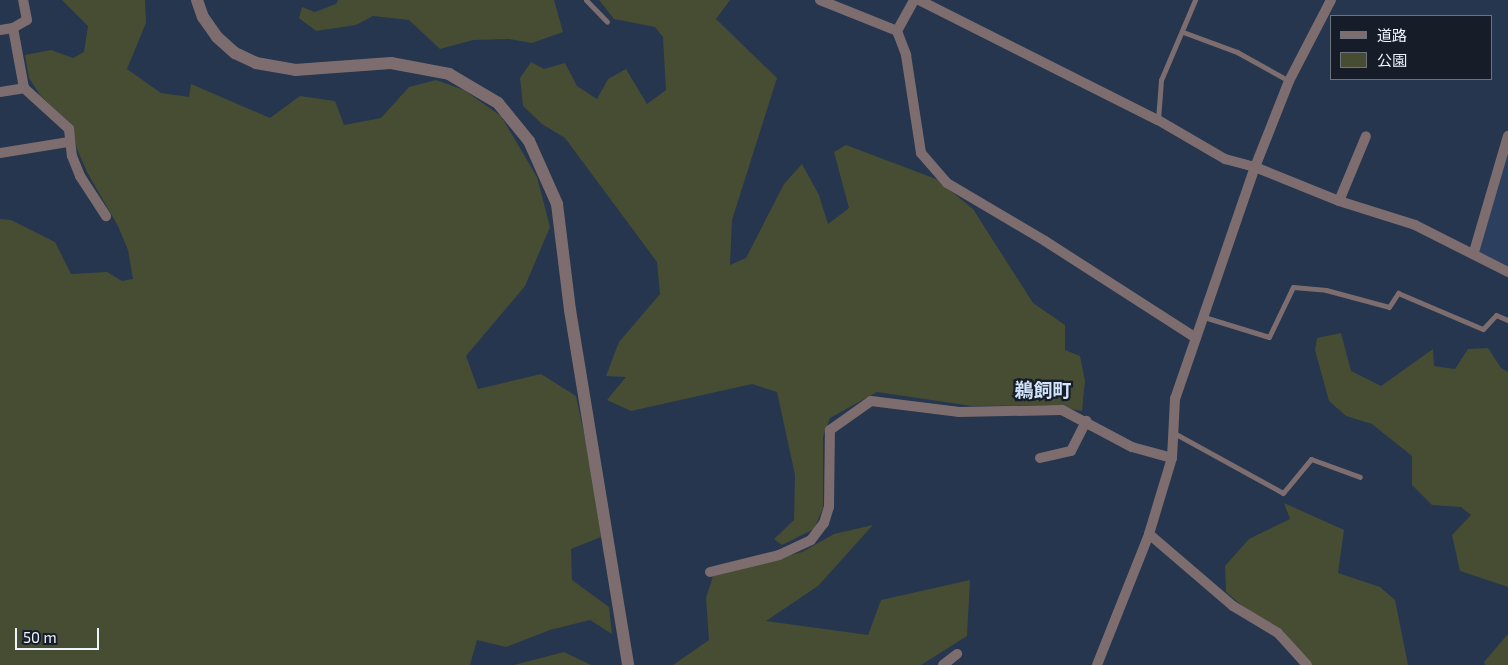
<!DOCTYPE html>
<meta charset="utf-8">
<style>
body{margin:0}
#map{position:relative;width:1508px;height:665px;overflow:hidden;background:#25364e;font-family:"Exo 2","Noto Sans JP",sans-serif}
div>[style]{position:absolute}
[style*='--x']{left:calc(var(--x)*1px);top:calc(var(--y)*1px);width:calc(var(--w)*1px);rotate:calc(var(--a)*1deg)}
.built>*{inset:0;background:#2c3f5e}
.green>*{inset:0;background:#464d33}
.service>*{height:5px;margin:-2.5px;padding:0 2.5px;transform-origin:2.5px;border-radius:2.5px;background:#7e6d6f}
.minor>*{height:10px;margin:-5px;padding:0 5px;transform-origin:5px;border-radius:5px;background:#7e6d6f}
.tertiary>*{height:12px;margin:-6px;padding:0 6px;transform-origin:6px;border-radius:6px;background:#7e6d6f}
span{translate:-50% -50%;white-space:nowrap;text-align:center;line-height:1.15;-webkit-text-stroke:4.5px #161d28;paint-order:stroke}
.quarter-label{font-size:19px;color:#d3e4fd;font-weight:700}
.legend{position:absolute;left:1330px;top:15px;width:162px;height:65px;box-sizing:border-box;background:#161d28;border:1px solid #6c737e;margin:0;padding:6px 9px;list-style:none;font-size:15px;color:#eef4fe}
.legend li{display:flex;align-items:center;gap:10px;height:25px}
.legend b{width:25px;border:1px solid #6c737e}
.scale{position:absolute;left:15px;top:628px;width:84px;height:22px;box-sizing:border-box;border:2px solid #eef4fe;border-top:0;padding-left:6px;font-size:15px;line-height:18px;white-space:nowrap;color:#eef4fe;-webkit-text-stroke:4px #161d28;paint-order:stroke}
</style>
<div id="map">
<div class="built">
<div style="clip-path:polygon(1508px 136px,1508px 272px,1474px 252px)"></div>
</div>
<div class="green">
<div style="clip-path:polygon(62px 0,145px 0,146px 23px,127px 69px,161px 93px,189px 97px,191px 84px,270px 118px,300px 96px,335px 101px,344px 125px,381px 118px,409px 87px,436px 80px,464px 90px,501px 116px,537px 177px,550px 227px,525px 286px,466px 356px,478px 389px,541px 374px,576px 396px,590px 461px,601px 537px,571px 549px,572px 580px,609px 607px,612px 634px,590px 620px,550px 630px,506px 647px,477px 640px,470px 665px,0 665px,0 219px,11px 220px,55px 242px,71px 274px,107px 272px,122px 281px,133px 279px,128px 250px,118px 226px,87px 172px,77px 149px,72px 126px,40px 95px,29px 78px,25px 55px,51px 50px,73px 58px,84px 52px,88px 26px)"></div>
<div style="clip-path:polygon(338px 0,554px 0,563px 32px,532px 43px,509px 39px,473px 40px,440px 49px,409px 20px,373px 16px,356px 25px,316px 31px,299px 18px,302px 7px,315px 12px,336px 4px)"></div>
<div style="clip-path:polygon(599px 0,730px 0,716px 19px,777px 78px,732px 220px,730px 265px,746px 258px,784px 184px,802px 164px,819px 195px,828px 224px,849px 208px,834px 152px,846px 145px,936px 179px,973px 209px,1033px 303px,1065px 325px,1065px 350px,1080px 356px,1085px 381px,1082px 411px,1048px 405px,972px 406px,877px 392px,830px 418px,823px 437px,823px 508px,814px 529px,782px 545px,774px 539px,794px 520px,795px 475px,777px 392px,752px 384px,631px 411px,607px 400px,626px 377px,606px 376px,619px 342px,660px 294px,657px 262px,565px 138px,542px 124px,523px 106px,520px 78px,531px 62px,544px 69px,565px 63px,577px 86px,597px 99px,608px 79px,626px 69px,647px 104px,666px 90px,663px 37px,655px 27px,614px 19px)"></div>
<div style="clip-path:polygon(1341px 333px,1351px 371px,1381px 386px,1433px 349px,1434px 366px,1455px 369px,1468px 349px,1488px 348px,1501px 368px,1508px 372px,1508px 587px,1460px 571px,1452px 535px,1471px 515px,1461px 507px,1432px 505px,1412px 485px,1412px 456px,1372px 424px,1346px 416px,1329px 401px,1315px 350px,1317px 338px)"></div>
<div style="clip-path:polygon(1284px 503px,1344px 530px,1338px 573px,1380px 587px,1395px 600px,1408px 665px,1312px 665px,1283px 631px,1253px 615px,1226px 592px,1225px 566px,1249px 539px,1290px 519px)"></div>
<div style="clip-path:polygon(873px 525px,818px 586px,766px 621px,868px 635px,881px 600px,970px 580px,967px 636px,921px 665px,673px 665px,709px 640px,706px 598px,713px 576px,802px 552px,834px 534px)"></div>
<div style="clip-path:polygon(1508px 634px,1508px 665px,1485px 665px,1484px 662px)"></div>
<div style="clip-path:polygon(564px 652px,591px 665px,514px 665px)"></div>
</div>
<div class="service">
<div style="--x:586;--y:0;--w:30;--a:46"></div>
<div style="--x:1183;--y:32;--w:58;--a:20.3"></div>
<div style="--x:1237;--y:52;--w:60;--a:29.1"></div>
<div style="--x:1158;--y:120;--w:40;--a:-85.7"></div>
<div style="--x:1161;--y:80;--w:87;--a:-67"></div>
<div style="--x:1204;--y:317;--w:68;--a:17.1"></div>
<div style="--x:1269;--y:337;--w:55;--a:-64.4"></div>
<div style="--x:1293;--y:287;--w:33;--a:5"></div>
<div style="--x:1326;--y:290;--w:65;--a:15.1"></div>
<div style="--x:1389;--y:307;--w:17;--a:-57"></div>
<div style="--x:1398;--y:293;--w:92;--a:23"></div>
<div style="--x:1483;--y:329;--w:19;--a:-47"></div>
<div style="--x:1496;--y:315;--w:13;--a:23"></div>
<div style="--x:1174;--y:433;--w:124;--a:28.8"></div>
<div style="--x:1283;--y:493;--w:44;--a:-50.5"></div>
<div style="--x:1311;--y:459;--w:52;--a:20.2"></div>
</div>
<div class="minor">
<div style="--x:820;--y:0;--w:83;--a:21.9"></div>
<div style="--x:897;--y:31;--w:26;--a:69"></div>
<div style="--x:906;--y:55;--w:99;--a:81.3"></div>
<div style="--x:921;--y:153;--w:40;--a:49"></div>
<div style="--x:947;--y:183;--w:114;--a:30.6"></div>
<div style="--x:1045;--y:241;--w:179;--a:32.7"></div>
<div style="--x:919;--y:0;--w:267;--a:26.7"></div>
<div style="--x:1158;--y:120;--w:78;--a:30.2"></div>
<div style="--x:1225;--y:159;--w:31;--a:15"></div>
<div style="--x:1255;--y:167;--w:91;--a:22"></div>
<div style="--x:1339;--y:201;--w:80;--a:17.5"></div>
<div style="--x:1415;--y:225;--w:104;--a:26.8"></div>
<div style="--x:13;--y:28;--w:61;--a:79.6"></div>
<div style="--x:24;--y:88;--w:61;--a:42.3"></div>
<div style="--x:69;--y:129;--w:27;--a:84"></div>
<div style="--x:72;--y:156;--w:22;--a:68"></div>
<div style="--x:80;--y:176;--w:48;--a:57"></div>
<div style="--x:0;--y:30;--w:13;--a:-9"></div>
<div style="--x:13;--y:28;--w:16;--a:-30"></div>
<div style="--x:27;--y:20;--w:20;--a:-101"></div>
<div style="--x:897;--y:31;--w:35;--a:-61"></div>
<div style="--x:0;--y:92;--w:24;--a:-9"></div>
<div style="--x:0;--y:153;--w:70;--a:-9.1"></div>
<div style="--x:1339;--y:201;--w:70;--a:-67.4"></div>
<div style="--x:1474;--y:252;--w:121;--a:-73.7"></div>
<div style="--x:1040;--y:458;--w:32;--a:-13"></div>
<div style="--x:1071;--y:451;--w:34;--a:-63"></div>
<div style="--x:1149;--y:534;--w:111;--a:40.6"></div>
<div style="--x:1233;--y:606;--w:52;--a:31"></div>
<div style="--x:1278;--y:633;--w:43;--a:47.8"></div>
<div style="--x:710;--y:572;--w:71;--a:-13.8"></div>
<div style="--x:779;--y:555;--w:35;--a:-25"></div>
<div style="--x:811;--y:540;--w:21;--a:-53"></div>
<div style="--x:824;--y:523;--w:17;--a:-73"></div>
<div style="--x:829;--y:507;--w:77;--a:-89.3"></div>
<div style="--x:830;--y:430;--w:50;--a:-35.3"></div>
<div style="--x:871;--y:401;--w:89;--a:7.1"></div>
<div style="--x:959;--y:412;--w:103;--a:-1.1"></div>
<div style="--x:1062;--y:410;--w:79;--a:27.9"></div>
<div style="--x:1132;--y:447;--w:41;--a:15.4"></div>
<div style="--x:943;--y:665;--w:18;--a:-38"></div>
<div style="--x:1097;--y:665;--w:141;--a:-68.3"></div>
<div style="--x:1149;--y:534;--w:79;--a:-73.2"></div>
<div style="--x:1172;--y:458;--w:59;--a:-87.1"></div>
<div style="--x:1175;--y:399;--w:245;--a:-71"></div>
<div style="--x:1255;--y:167;--w:92;--a:-68.4"></div>
<div style="--x:1289;--y:81;--w:91;--a:-62.6"></div>
</div>
<div class="tertiary">
<div style="--x:197;--y:0;--w:18;--a:71"></div>
<div style="--x:203;--y:17;--w:24;--a:55"></div>
<div style="--x:217;--y:37;--w:24;--a:42"></div>
<div style="--x:235;--y:53;--w:23;--a:25"></div>
<div style="--x:256;--y:63;--w:40;--a:10"></div>
<div style="--x:295;--y:70;--w:96;--a:-4.2"></div>
<div style="--x:391;--y:63;--w:59;--a:10.7"></div>
<div style="--x:449;--y:74;--w:57;--a:30.6"></div>
<div style="--x:498;--y:103;--w:49;--a:50.8"></div>
<div style="--x:529;--y:141;--w:69;--a:66"></div>
<div style="--x:557;--y:204;--w:107;--a:83"></div>
<div style="--x:570;--y:310;--w:360;--a:80.7"></div>
</div>
<div class="quarter-label">
<span style="left:1043px;top:390px">鵜飼町</span>
</div>
<ul class="legend">
<li><b style="height:6px;background:#7e6d6f"></b>道路</li>
<li><b style="height:14px;background:#464d33"></b>公園</li>
</ul>
<div class="scale">50 m</div>
</div>
